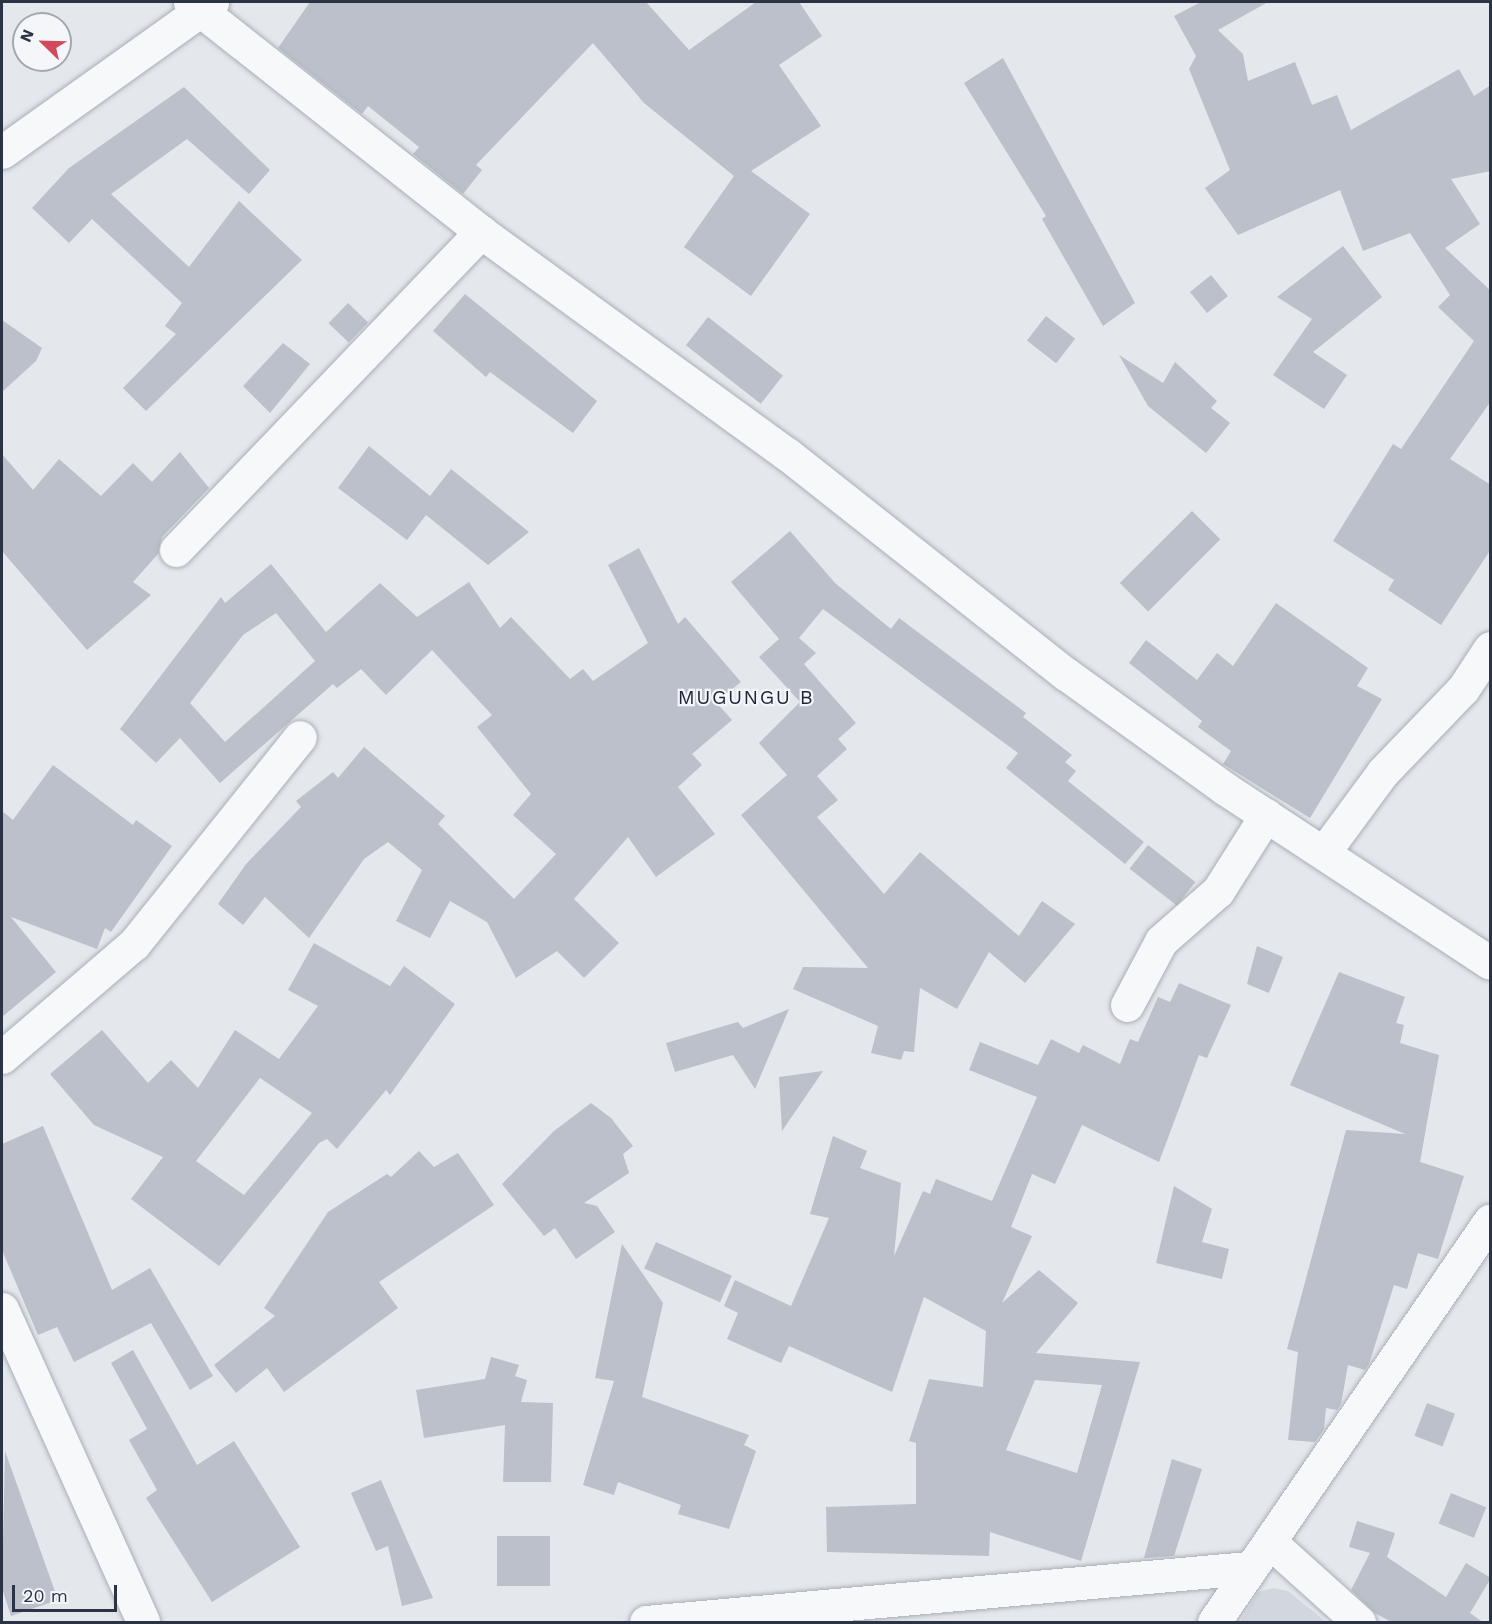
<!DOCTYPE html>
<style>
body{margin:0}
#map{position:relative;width:1492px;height:1624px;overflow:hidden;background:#e4e7ec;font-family:"Work Sans",sans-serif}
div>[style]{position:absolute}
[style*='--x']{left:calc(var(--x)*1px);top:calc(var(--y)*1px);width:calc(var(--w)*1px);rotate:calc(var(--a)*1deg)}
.built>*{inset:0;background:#d2d6de}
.building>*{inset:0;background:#bbc0ca;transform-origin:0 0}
.roads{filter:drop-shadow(0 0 2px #a9aeb7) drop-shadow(0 0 2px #a9aeb7)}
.minor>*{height:33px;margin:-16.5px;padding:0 16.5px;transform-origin:16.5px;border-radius:16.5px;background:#f7f8fa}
span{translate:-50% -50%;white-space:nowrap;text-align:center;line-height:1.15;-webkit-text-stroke:4.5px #f4f6f9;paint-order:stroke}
.quarter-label{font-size:20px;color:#1d2536;letter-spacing:1.5px}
.frame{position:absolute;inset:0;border:3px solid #2b3445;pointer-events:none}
.north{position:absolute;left:12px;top:12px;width:60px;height:60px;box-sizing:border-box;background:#f4f6f9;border:2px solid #a4a8b1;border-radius:50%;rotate:293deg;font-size:16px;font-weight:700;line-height:24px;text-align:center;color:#2b3445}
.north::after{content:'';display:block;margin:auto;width:21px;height:27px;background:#d1495b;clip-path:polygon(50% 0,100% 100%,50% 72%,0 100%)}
.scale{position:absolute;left:12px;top:1585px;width:105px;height:27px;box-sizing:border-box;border:3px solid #2b3445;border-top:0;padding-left:8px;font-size:18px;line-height:21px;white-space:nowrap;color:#2b3445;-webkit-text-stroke:4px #f4f6f9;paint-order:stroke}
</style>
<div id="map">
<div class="built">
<div style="clip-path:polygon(1273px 1588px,1288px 1591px,1326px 1622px,1240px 1622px,1258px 1592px)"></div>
</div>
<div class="building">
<div style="clip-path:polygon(310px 2px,646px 2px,689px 50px,756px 2px,799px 2px,822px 36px,779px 65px,821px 126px,751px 171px,810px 214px,751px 296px,684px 247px,734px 176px,644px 103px,593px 43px,476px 165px,482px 170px,463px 194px,413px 154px,419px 147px,368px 106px,362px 114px,278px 48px)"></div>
<div style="clip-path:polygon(1201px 2px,1268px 2px,1218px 30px,1243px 54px,1248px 81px,1295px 62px,1312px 105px,1337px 95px,1351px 130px,1459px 69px,1474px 96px,1491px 85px,1491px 171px,1451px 179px,1480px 224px,1445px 248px,1491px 291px,1491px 401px,1450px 459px,1491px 485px,1491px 549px,1441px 625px,1388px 590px,1394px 580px,1333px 541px,1393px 444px,1401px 449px,1474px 341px,1438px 307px,1450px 295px,1410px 233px,1363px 251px,1340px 190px,1238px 235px,1205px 188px,1230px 170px,1189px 69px,1196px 56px,1174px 16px)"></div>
<div style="clip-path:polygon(1003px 58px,1135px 303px,1103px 326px,1042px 219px,1046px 216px,964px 83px)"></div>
<div style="clip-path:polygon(184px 87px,270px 170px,249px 194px,187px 139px,111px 194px,189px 267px,239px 201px,302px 260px,146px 411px,123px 388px,176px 334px,165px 326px,182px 303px,92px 219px,69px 243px,32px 208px,69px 168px)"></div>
<div style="clip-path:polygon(1343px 246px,1382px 297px,1313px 352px,1347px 375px,1324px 409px,1273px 375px,1312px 319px,1277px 297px)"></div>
<div style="left:1211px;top:275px;width:27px;height:27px;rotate:51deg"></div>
<div style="clip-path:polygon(465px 294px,597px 401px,573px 433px,490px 372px,486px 377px,433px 331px)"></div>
<div style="left:348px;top:303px;width:28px;height:28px;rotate:44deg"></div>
<div style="left:1046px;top:316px;width:37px;height:31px;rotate:38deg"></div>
<div style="left:708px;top:317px;width:95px;height:36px;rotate:38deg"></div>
<div style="clip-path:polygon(2px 320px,42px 348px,36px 361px,2px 392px)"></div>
<div style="clip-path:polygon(283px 343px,310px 364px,270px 413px,243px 386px)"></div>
<div style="clip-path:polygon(1119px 355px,1163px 383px,1175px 362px,1217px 401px,1211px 408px,1230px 423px,1206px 453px,1148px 406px)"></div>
<div style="clip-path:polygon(369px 446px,430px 496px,451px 469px,529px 532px,488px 565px,426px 515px,407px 540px,338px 488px)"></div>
<div style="clip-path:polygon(180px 452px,209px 488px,162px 537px,158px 554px,133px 582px,151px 595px,87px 650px,2px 551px,2px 454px,33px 490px,59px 459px,101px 496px,133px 463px,152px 482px)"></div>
<div style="left:1192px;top:511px;width:40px;height:102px;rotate:45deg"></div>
<div style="clip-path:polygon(790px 531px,835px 583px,891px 629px,899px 618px,1026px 713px,1023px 717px,1072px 755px,1065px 762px,1076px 771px,1068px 781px,1144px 842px,1125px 864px,1006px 768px,1018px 753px,823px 609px,799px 638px,816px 653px,804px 664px,856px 723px,838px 739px,847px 749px,817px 776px,838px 800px,817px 817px,884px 894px,920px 852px,1019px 936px,1042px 901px,1075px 924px,1025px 983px,989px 952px,957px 1009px,920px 988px,914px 1052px,904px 1051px,901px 1060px,871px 1053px,878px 1026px,793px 989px,803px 967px,868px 968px,741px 815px,787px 775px,759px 743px,800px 702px,759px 657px,779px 639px,731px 582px)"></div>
<div style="clip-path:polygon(evenodd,639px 548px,678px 624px,685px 617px,741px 682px,716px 702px,732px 720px,692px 754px,702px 765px,678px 787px,715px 834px,656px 877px,628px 837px,574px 899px,619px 943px,584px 978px,557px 951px,516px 978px,487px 922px,450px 901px,430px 938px,396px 921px,422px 870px,388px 842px,364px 859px,309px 938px,265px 897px,243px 925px,218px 904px,246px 864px,301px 807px,296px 801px,333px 772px,338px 778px,364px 747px,445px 816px,438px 824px,514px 899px,556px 854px,513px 815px,531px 794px,477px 727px,492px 715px,432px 650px,386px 695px,361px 669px,337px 688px,333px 684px,220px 783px,180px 738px,156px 763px,120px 729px,221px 597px,225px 603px,271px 564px,326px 632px,380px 583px,417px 617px,469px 582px,500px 628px,511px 617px,570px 679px,583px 669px,593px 681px,648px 643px,608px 565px,639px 548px,276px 613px,315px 661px,225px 742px,190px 703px,243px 635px,276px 613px)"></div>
<div style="clip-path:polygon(1276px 603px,1368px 668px,1357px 686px,1382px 699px,1310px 818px,1223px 764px,1231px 751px,1198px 727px,1202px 721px,1129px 663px,1146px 640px,1197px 680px,1217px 653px,1233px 666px)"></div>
<div style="clip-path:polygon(53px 765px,133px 825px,136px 820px,172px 846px,111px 932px,105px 928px,97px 949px,11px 917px,56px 972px,2px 1017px,2px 811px,13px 820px)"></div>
<div style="left:1148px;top:845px;width:60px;height:30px;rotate:38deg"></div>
<div style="clip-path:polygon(evenodd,314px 943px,390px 986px,404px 966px,455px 1004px,390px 1095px,386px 1090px,337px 1149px,327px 1139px,319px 1143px,219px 1266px,131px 1199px,163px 1157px,94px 1125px,50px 1074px,102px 1030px,148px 1083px,171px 1060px,198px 1088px,235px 1030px,279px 1059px,318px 1006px,288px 990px,314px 943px,260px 1078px,312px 1113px,244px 1195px,196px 1161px,260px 1078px)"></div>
<div style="clip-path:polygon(1257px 946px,1283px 957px,1269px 993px,1247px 984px)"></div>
<div style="clip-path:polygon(1339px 972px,1405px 997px,1396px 1023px,1404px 1025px,1400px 1043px,1439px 1055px,1420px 1162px,1464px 1176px,1438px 1259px,1418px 1253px,1407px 1289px,1394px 1285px,1369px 1364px,1365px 1370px,1348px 1365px,1341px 1404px,1337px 1410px,1326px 1408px,1324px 1429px,1315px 1442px,1288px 1440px,1298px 1352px,1287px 1349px,1346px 1130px,1405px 1134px,1290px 1085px)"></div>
<div style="clip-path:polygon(evenodd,1179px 983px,1231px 1005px,1207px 1058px,1199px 1055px,1159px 1162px,1082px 1125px,1055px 1184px,1032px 1174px,1011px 1227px,1032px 1236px,1002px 1303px,1039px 1270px,1078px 1303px,1036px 1353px,1140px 1362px,1081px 1561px,990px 1532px,989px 1556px,827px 1552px,826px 1507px,916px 1504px,916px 1443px,909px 1441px,929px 1379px,983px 1387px,986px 1331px,924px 1297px,892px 1392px,789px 1346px,781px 1363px,727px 1339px,738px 1313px,724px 1306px,735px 1280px,791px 1306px,829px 1218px,810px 1214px,833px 1136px,867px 1151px,860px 1168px,901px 1183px,894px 1256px,923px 1191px,930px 1194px,936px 1179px,992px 1201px,1037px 1097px,969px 1070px,980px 1042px,1038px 1065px,1051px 1039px,1079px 1053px,1083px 1045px,1120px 1064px,1130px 1039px,1138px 1042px,1158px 997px,1170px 1002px,1179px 983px,1035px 1380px,1102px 1385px,1077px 1473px,1006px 1450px,1035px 1380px)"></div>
<div style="clip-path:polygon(789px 1009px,755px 1089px,733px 1055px,675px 1072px,666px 1043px,738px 1022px,743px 1028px)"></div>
<div style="clip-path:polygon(823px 1071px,782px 1131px,779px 1077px)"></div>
<div style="clip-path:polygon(591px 1103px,611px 1118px,633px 1146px,623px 1154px,629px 1173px,584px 1203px,597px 1206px,615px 1232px,576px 1259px,555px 1228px,544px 1236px,502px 1184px,554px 1131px)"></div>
<div style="clip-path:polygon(43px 1126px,112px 1290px,150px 1268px,213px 1376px,190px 1390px,151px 1323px,74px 1362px,57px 1327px,38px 1335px,2px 1250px,2px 1144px)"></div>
<div style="clip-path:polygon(419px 1151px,434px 1167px,458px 1153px,494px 1205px,379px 1282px,398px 1308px,284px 1392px,267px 1368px,236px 1393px,214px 1365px,275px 1316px,264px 1308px,328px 1212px,387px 1174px,391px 1177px)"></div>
<div style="clip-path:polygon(1174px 1186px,1212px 1209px,1202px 1242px,1229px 1249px,1222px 1279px,1156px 1263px)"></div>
<div style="left:656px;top:1242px;width:83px;height:29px;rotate:24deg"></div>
<div style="clip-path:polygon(622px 1244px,663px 1303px,642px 1397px,749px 1435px,744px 1445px,756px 1451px,729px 1529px,678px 1514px,681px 1505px,618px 1482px,614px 1495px,583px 1485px,614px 1381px,595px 1378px)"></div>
<div style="clip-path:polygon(133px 1350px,197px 1465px,234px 1441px,300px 1547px,212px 1602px,146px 1498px,157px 1490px,129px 1440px,147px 1429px,111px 1363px)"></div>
<div style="clip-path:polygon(491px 1357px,519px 1365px,515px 1376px,527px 1380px,521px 1402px,553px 1403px,551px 1482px,503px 1482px,505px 1425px,424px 1438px,416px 1390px,485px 1379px)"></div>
<div style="left:1427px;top:1403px;width:30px;height:35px;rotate:21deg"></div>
<div style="clip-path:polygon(5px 1451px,58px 1600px,11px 1616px,2px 1588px)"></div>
<div style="clip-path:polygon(1172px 1459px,1202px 1469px,1174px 1556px,1144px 1558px)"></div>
<div style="clip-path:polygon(381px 1480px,406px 1538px,433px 1598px,402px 1606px,388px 1546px,376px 1551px,351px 1493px)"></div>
<div style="left:1451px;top:1493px;width:38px;height:33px;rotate:22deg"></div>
<div style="clip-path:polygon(1357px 1521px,1395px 1533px,1387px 1557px,1446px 1597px,1466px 1563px,1491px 1578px,1470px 1613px,1484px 1623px,1393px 1623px,1375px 1613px,1351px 1590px,1370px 1553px,1349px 1547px)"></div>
<div style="left:497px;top:1536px;width:53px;height:50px"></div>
</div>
<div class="roads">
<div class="minor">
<div style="--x:190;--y:2;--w:371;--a:38.3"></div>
<div style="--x:481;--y:232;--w:378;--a:36"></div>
<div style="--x:787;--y:454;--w:355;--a:38.3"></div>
<div style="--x:1066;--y:674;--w:195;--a:35.8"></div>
<div style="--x:1224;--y:788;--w:318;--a:33.3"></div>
<div style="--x:2;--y:152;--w:258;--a:-35.5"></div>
<div style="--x:176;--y:550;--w:441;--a:-46.2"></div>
<div style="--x:1324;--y:852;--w:99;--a:-53.6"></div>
<div style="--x:1383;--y:772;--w:115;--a:-46.1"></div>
<div style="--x:1463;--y:689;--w:49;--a:-56.6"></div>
<div style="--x:1127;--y:1005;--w:72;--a:-62"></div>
<div style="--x:1161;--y:941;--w:76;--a:-41.3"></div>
<div style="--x:1218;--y:891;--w:90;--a:-57.7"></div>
<div style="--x:2;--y:1057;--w:174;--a:-40.6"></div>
<div style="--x:134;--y:944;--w:265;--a:-51.3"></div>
<div style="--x:2;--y:1309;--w:343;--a:65.7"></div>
<div style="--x:1270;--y:1542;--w:120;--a:42"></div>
<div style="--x:646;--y:1622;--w:603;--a:-5.13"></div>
<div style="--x:1214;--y:1622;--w:487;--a:-55.5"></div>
</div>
</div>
<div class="quarter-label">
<span style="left:746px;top:697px">MUGUNGU B</span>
</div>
<div class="frame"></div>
<div class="north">N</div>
<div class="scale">20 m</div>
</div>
